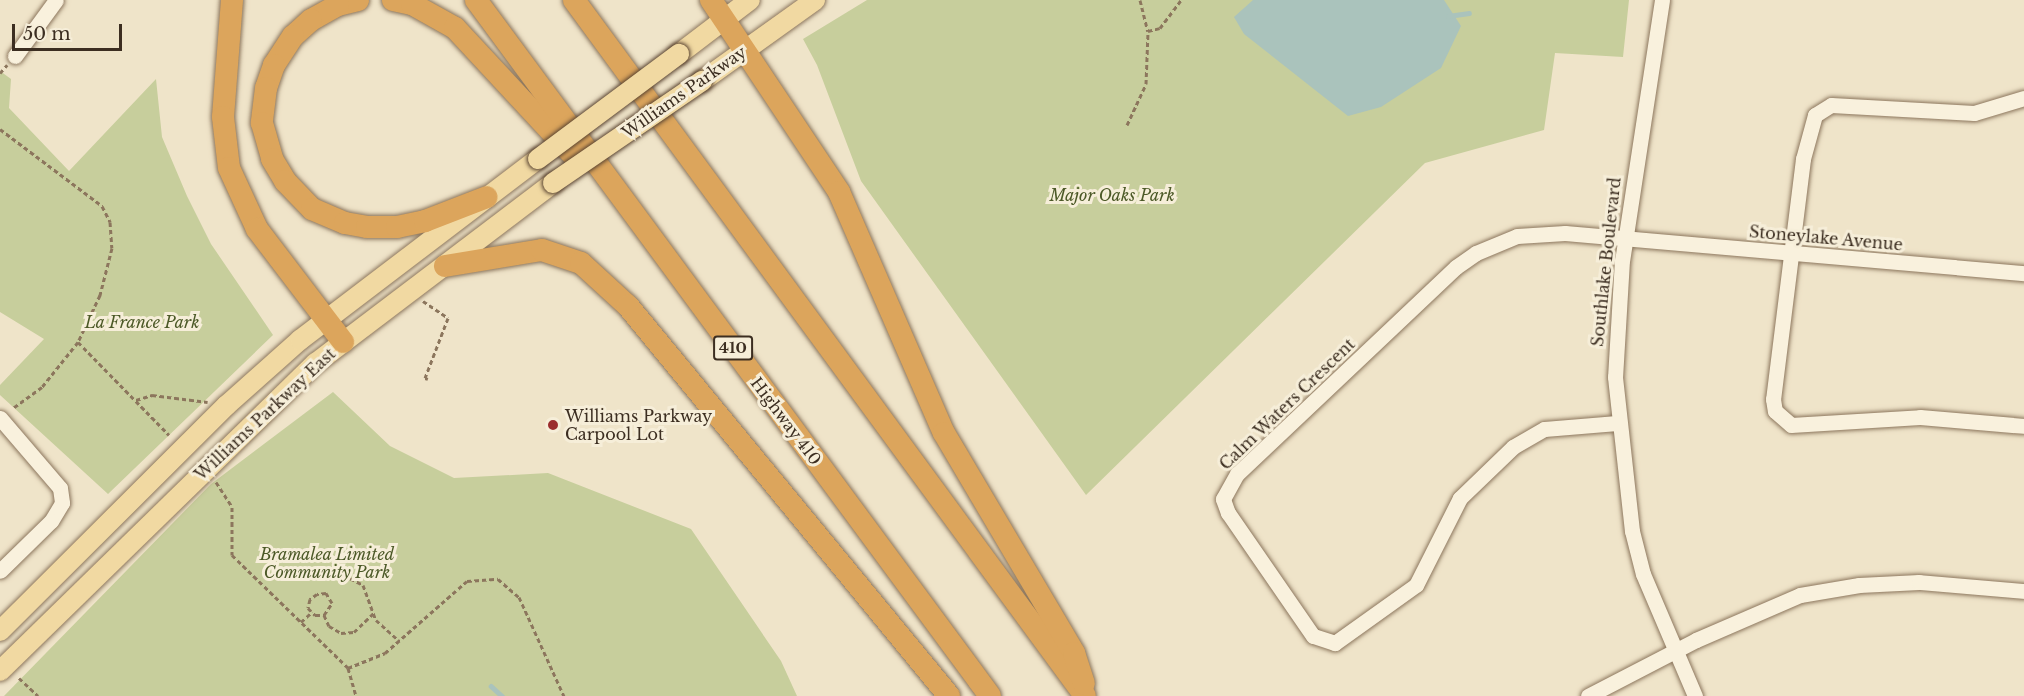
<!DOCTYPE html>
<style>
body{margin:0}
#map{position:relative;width:2024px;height:696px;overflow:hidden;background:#efe4c9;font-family:"Libre Baskerville",serif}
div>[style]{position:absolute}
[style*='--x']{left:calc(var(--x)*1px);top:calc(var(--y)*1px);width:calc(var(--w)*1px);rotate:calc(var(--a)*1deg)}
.green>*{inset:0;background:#c7ce9c}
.water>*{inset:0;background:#aac3bc}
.stream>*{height:4.5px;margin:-2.25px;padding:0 2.25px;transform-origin:2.25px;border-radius:2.25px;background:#aac3bc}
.path>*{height:3px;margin-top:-1.5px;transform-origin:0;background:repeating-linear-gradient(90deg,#8c765d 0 4.5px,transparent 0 7.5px)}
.roads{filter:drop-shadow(0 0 2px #8c765d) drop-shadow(0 0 2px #8c765d)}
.minor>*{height:15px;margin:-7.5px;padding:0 7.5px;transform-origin:7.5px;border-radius:7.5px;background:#f9f1dd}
.major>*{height:20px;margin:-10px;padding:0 10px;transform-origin:10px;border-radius:10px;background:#f1d9a2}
.highway>*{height:22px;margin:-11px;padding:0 11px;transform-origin:11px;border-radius:11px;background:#dca55c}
.bridges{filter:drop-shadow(0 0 2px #5a4431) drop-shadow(0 0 2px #5a4431)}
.major-bridge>*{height:20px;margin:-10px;padding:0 10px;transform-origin:10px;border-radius:10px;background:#f1d9a2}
.dots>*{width:16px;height:16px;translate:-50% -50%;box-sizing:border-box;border:3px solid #f6eed9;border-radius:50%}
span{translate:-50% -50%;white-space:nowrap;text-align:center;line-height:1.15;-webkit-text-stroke:6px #f6eed9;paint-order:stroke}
.shield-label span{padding:2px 4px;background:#f6eed9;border:2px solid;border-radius:4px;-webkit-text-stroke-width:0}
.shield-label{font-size:15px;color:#3c2e21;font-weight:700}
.street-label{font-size:16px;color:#3c2e21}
.park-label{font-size:16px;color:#4c5927;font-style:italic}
.poi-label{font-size:16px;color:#3c2e21}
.left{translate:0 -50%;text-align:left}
.scale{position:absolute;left:12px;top:24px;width:110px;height:27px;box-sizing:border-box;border:3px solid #3c2e21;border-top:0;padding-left:8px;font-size:18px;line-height:21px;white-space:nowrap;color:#3c2e21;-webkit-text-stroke:4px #f6eed9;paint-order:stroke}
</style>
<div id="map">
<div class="green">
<div style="clip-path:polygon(867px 0,1629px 0,1623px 57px,1555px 53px,1544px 130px,1425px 163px,1086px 495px,861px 181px,817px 65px,803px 39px)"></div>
<div style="clip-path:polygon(0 71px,11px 79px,9px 108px,69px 171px,156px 79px,162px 137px,187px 196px,211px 244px,273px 335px,108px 494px,0 395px,0 385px,44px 339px,0 312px)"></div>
<div style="clip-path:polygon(333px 392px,390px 446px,454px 478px,548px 473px,691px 529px,781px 661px,797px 696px,4px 696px,211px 484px)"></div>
</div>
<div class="water">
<div style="clip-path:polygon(1253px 0,1444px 0,1461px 26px,1441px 68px,1381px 107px,1348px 116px,1244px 34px,1234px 17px)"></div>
</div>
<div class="stream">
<div style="--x:1448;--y:16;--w:21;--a:-8"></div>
<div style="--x:491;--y:686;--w:15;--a:42"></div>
</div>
<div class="path">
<div style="--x:1140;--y:0;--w:32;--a:76"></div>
<div style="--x:0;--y:73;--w:11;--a:-49"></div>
<div style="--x:1127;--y:125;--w:45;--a:-65.1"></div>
<div style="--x:1146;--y:84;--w:53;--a:-87.8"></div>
<div style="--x:1148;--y:31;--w:12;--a:-14"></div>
<div style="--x:1160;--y:28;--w:35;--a:-53"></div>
<div style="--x:0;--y:129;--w:128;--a:37"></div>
<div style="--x:102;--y:206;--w:18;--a:63"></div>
<div style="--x:110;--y:222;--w:26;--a:86"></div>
<div style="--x:112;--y:248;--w:49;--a:104.3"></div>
<div style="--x:100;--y:295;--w:52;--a:115.1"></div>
<div style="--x:78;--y:342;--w:58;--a:128.7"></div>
<div style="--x:42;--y:387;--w:37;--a:144"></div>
<div style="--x:423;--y:301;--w:30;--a:34"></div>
<div style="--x:448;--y:318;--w:64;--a:111"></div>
<div style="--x:425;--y:378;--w:3;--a:18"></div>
<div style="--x:78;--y:342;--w:130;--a:45.6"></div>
<div style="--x:136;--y:400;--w:17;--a:-17"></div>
<div style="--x:152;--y:395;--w:56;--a:7.1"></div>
<div style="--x:216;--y:482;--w:30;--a:57"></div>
<div style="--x:232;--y:507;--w:48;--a:90"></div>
<div style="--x:232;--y:555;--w:162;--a:44.2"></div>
<div style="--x:348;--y:668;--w:29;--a:74"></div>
<div style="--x:330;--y:568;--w:37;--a:27"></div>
<div style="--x:363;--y:585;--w:37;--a:70"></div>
<div style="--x:376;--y:620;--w:31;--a:42"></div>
<div style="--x:324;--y:615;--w:14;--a:-56"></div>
<div style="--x:332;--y:603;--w:12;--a:-121"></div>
<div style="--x:326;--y:593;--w:9;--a:174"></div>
<div style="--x:317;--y:594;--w:9;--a:144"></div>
<div style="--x:310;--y:599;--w:9;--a:103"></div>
<div style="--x:308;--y:608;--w:10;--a:45"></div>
<div style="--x:315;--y:615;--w:9;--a:0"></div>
<div style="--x:324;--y:615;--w:12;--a:66"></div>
<div style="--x:329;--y:626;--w:14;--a:30"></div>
<div style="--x:341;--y:633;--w:13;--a:-4"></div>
<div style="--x:354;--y:632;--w:29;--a:-44"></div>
<div style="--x:301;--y:622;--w:15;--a:-42"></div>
<div style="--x:348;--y:668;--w:40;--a:-22"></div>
<div style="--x:385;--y:653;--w:109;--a:-41.3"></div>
<div style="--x:467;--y:581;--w:31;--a:-4"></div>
<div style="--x:498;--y:579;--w:28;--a:41"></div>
<div style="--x:519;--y:597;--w:109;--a:65.6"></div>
<div style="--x:19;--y:678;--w:26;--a:43"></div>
</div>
<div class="roads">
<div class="minor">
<div style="--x:1662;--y:0;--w:263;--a:98.7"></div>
<div style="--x:1622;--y:260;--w:117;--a:93.4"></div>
<div style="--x:1615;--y:377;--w:155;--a:83.7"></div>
<div style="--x:1632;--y:531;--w:44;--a:75.7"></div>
<div style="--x:1643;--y:574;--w:133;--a:66.9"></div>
<div style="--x:15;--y:56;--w:69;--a:-53.8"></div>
<div style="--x:2024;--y:98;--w:52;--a:163.3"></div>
<div style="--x:1974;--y:113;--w:143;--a:-176.8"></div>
<div style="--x:1831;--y:105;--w:19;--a:148"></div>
<div style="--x:1815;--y:115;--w:46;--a:105.3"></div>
<div style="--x:1803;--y:159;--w:242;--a:97.1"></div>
<div style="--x:1773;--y:399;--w:12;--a:81"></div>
<div style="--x:1775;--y:411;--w:21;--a:41"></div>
<div style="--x:1791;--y:425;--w:129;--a:-3.5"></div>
<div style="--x:1920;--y:417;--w:104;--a:4.9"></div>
<div style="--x:0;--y:418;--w:92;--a:49.4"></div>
<div style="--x:60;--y:488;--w:15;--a:82"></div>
<div style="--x:62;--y:503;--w:21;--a:121"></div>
<div style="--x:51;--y:521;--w:71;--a:135.6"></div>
<div style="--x:1617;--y:423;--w:73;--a:175.3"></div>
<div style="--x:1544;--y:429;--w:36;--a:150"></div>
<div style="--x:1513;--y:447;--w:74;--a:136.1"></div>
<div style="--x:1460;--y:498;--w:97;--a:116.8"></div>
<div style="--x:1416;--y:585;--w:100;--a:144.4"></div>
<div style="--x:1335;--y:643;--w:23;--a:-162"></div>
<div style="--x:1313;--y:636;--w:150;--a:-124.6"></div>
<div style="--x:1228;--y:513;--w:15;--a:-110"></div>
<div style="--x:1223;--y:499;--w:29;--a:-61"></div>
<div style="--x:1237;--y:474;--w:301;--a:-43.4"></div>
<div style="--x:1456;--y:267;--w:24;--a:-35"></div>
<div style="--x:1476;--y:253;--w:44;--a:-22.5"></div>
<div style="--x:1517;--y:236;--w:48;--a:-3.6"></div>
<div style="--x:1565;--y:233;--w:461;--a:5"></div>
<div style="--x:1588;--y:696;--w:122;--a:-27.4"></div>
<div style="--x:1696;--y:640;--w:113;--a:-23.4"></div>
<div style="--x:1800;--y:595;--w:60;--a:-9.6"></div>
<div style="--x:1859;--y:585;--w:60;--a:-2.9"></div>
<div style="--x:1919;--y:582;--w:105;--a:4.9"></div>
</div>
<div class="major">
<div style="--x:679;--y:54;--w:89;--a:-37.3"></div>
<div style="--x:702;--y:81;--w:139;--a:-35.6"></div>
<div style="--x:0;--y:631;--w:320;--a:-44.9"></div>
<div style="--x:227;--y:405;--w:98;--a:-41.7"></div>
<div style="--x:300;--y:340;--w:299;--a:-37.3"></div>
<div style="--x:0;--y:671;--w:441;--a:-44.3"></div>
<div style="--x:316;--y:363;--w:298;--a:-37.2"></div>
</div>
<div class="highway">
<div style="--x:232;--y:0;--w:117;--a:94.4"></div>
<div style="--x:223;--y:117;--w:51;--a:83.3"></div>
<div style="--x:229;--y:168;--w:67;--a:65.3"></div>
<div style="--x:257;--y:229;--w:142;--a:52.7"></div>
<div style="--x:358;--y:0;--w:21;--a:166"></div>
<div style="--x:338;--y:5;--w:31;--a:151"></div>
<div style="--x:311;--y:20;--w:24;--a:138"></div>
<div style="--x:293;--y:36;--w:35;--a:123"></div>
<div style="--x:274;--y:65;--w:24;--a:109"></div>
<div style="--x:266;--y:88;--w:35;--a:97"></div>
<div style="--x:262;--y:123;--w:37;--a:74"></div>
<div style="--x:272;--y:159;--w:26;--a:59"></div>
<div style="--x:285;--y:181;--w:39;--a:46"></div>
<div style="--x:312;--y:209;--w:36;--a:23"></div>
<div style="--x:345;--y:223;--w:22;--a:10"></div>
<div style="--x:367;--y:227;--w:30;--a:0"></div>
<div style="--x:397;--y:227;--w:29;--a:-12"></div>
<div style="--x:425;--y:221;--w:66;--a:-21.2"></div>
<div style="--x:393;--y:0;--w:19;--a:12"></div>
<div style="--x:412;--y:4;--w:49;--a:29.2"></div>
<div style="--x:455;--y:28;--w:172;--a:47.1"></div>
<div style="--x:476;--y:0;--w:865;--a:53.55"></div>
<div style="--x:574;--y:0;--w:863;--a:53.71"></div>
<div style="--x:711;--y:0;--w:231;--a:56.3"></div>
<div style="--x:839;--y:192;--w:263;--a:66.5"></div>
<div style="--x:944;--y:433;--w:256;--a:59.4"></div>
<div style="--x:1074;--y:653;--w:32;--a:72"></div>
<div style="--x:445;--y:266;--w:98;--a:-9.4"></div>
<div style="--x:542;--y:250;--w:41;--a:18.4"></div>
<div style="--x:581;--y:263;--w:64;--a:42.5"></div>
<div style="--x:628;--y:306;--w:505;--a:50.54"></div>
</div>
</div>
<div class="bridges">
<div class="major-bridge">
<div style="--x:538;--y:159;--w:176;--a:-36.7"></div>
<div style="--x:553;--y:183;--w:181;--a:-34.4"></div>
</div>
</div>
<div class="dots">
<div style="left:553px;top:425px;background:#9b2d2d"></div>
</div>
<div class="shield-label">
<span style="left:733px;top:348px">410</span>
</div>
<div class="street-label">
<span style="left:684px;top:92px;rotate:-35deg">Williams Parkway</span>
<span style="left:1826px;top:238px;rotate:5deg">Stoneylake Avenue</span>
<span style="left:1606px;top:262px;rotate:-84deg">Southlake Boulevard</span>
<span style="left:1287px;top:404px;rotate:-44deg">Calm Waters Crescent</span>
<span style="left:265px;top:414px;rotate:-43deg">Williams Parkway East</span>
<span style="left:786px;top:421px;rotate:53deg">Highway 410</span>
</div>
<div class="park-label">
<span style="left:1112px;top:195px">Major Oaks Park</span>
<span style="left:142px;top:322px">La France Park</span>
<span style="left:327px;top:563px">Bramalea Limited<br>Community Park</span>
</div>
<div class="poi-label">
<span class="left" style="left:565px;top:425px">Williams Parkway<br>Carpool Lot</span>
</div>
<div class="scale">50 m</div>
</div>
